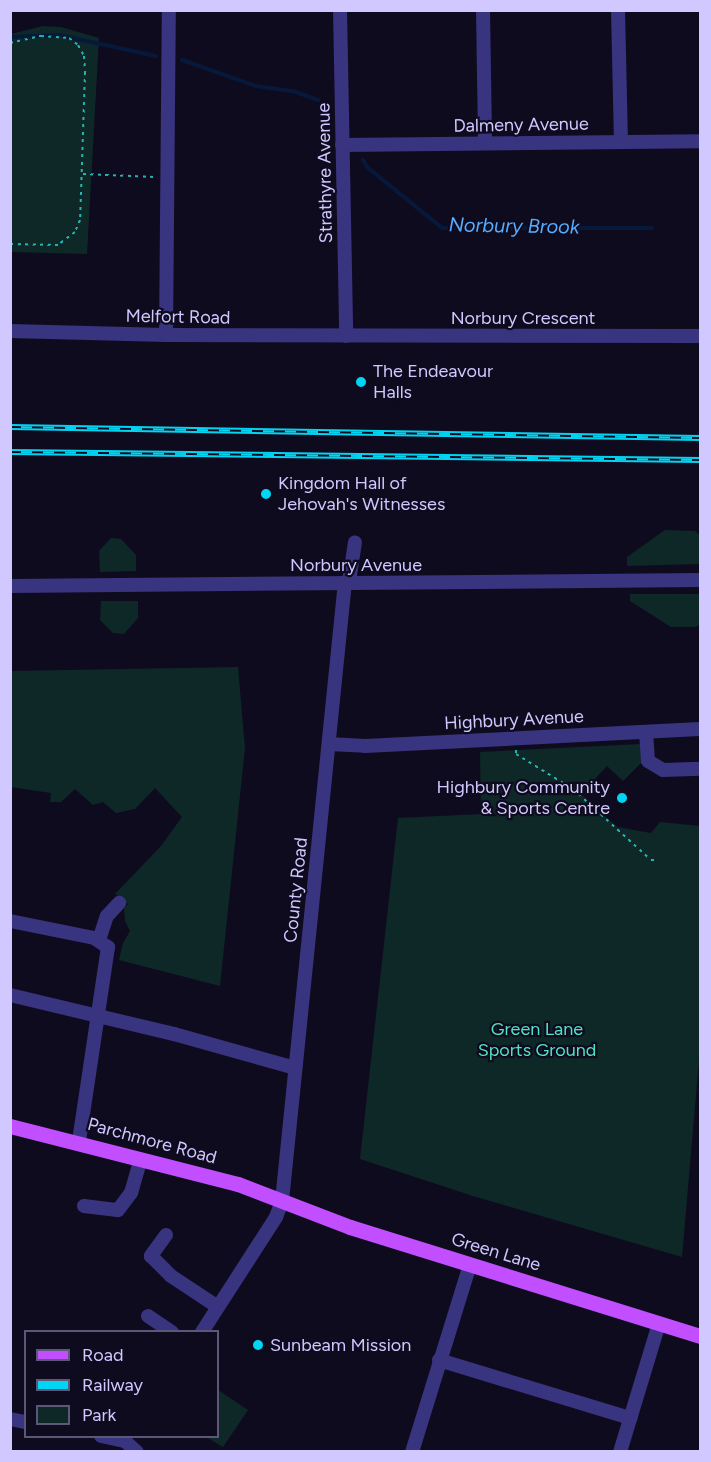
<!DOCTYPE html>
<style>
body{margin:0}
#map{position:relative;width:711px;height:1462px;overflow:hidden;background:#0f0b1e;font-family:Figtree,sans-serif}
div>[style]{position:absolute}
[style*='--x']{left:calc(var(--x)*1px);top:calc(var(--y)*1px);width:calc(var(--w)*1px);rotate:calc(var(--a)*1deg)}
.green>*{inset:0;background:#0e2828}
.stream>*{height:4px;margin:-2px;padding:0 2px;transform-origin:2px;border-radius:2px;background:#07193b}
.path>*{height:2px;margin-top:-1px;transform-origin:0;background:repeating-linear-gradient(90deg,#29b3ae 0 3px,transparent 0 7.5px)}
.minor>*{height:14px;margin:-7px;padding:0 7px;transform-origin:7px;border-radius:7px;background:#39347f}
.major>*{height:15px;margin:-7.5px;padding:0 7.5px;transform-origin:7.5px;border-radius:7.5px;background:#c24fff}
.rail>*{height:6px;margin-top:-3px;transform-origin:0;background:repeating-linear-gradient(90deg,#0f0b1e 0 11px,#00d5f3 0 22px);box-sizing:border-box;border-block:2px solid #00d5f3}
.dots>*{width:16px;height:16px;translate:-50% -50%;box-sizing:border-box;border:3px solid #0f0b1e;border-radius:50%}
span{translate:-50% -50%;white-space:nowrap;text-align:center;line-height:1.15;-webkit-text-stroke:4.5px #0f0b1e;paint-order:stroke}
.street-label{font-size:18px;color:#d0c8ff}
.poi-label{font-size:18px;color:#d0c8ff}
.left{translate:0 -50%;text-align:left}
.right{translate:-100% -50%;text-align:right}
.park-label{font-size:18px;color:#51e2c2}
.water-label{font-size:20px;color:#56acff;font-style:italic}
.frame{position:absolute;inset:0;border:12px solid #d0c8ff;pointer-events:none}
.legend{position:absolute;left:24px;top:1330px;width:195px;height:108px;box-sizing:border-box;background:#0f0b1e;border:2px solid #5c5778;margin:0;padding:8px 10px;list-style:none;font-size:18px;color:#d0c8ff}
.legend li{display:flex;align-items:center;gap:12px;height:30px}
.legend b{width:30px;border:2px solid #5c5778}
</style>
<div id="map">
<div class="green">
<div style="clip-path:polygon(43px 26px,61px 27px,99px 38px,87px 254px,11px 252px,11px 34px)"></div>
<div style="clip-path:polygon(665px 530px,695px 531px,700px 535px,700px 564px,627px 566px,627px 557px)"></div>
<div style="clip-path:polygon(111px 538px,121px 539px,136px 555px,136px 571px,100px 572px,99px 551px)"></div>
<div style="clip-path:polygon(630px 594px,700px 594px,700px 624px,696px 627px,671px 627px,630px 601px)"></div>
<div style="clip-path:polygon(101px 601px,138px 601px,138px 618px,124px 634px,113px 633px,100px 620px)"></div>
<div style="clip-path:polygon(238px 667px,245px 748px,220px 986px,119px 960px,123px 943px,130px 931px,125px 921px,124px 908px,128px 904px,115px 894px,161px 846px,182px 817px,155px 788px,135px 809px,116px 813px,103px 802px,93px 805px,75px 789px,61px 802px,50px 802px,51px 793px,11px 787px,11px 671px)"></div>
<div style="clip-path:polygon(641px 744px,642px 762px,623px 781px,607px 766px,581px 794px,617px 827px,651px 833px,660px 822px,700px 826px,700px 1049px,682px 1257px,473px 1196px,360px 1159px,398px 818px,481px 814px,480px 752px)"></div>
<div style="clip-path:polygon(218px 1390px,248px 1410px,223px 1447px,206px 1437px,218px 1436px)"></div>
</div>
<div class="stream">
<div style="--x:10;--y:37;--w:49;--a:-2.3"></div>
<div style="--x:59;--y:35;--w:99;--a:12.2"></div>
<div style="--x:182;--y:60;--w:78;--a:19.4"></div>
<div style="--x:256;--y:86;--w:37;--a:8"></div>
<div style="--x:293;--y:91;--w:27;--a:20"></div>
<div style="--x:363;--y:160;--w:8;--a:60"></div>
<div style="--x:367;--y:167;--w:97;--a:39.1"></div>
<div style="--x:442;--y:228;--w:210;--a:0"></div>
</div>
<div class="path">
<div style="--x:10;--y:43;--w:32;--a:-13"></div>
<div style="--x:41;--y:36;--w:28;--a:4"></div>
<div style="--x:69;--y:38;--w:11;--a:38"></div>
<div style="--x:78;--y:45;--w:13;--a:61"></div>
<div style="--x:84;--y:56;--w:16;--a:86"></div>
<div style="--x:85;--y:72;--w:148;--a:91.9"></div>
<div style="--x:80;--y:220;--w:13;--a:113"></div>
<div style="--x:75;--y:232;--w:21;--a:143"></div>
<div style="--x:58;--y:245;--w:48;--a:-178.8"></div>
<div style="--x:83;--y:174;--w:72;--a:2.4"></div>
<div style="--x:516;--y:750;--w:4;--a:90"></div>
<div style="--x:516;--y:754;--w:67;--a:31.6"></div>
<div style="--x:573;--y:789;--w:105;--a:42.3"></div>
<div style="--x:651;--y:860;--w:4;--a:0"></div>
</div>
<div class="minor">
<div style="--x:340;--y:10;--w:326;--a:88.9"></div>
<div style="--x:483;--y:10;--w:133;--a:89.1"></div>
<div style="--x:618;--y:10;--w:132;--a:88.7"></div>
<div style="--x:342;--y:145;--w:358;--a:-0.6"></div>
<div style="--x:10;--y:331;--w:156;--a:1.5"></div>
<div style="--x:166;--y:335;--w:534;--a:0.11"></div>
<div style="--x:166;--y:335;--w:325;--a:-89.5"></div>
<div style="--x:349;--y:582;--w:40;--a:-81.5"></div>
<div style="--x:10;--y:586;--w:690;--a:-0.5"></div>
<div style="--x:646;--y:732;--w:29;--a:86"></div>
<div style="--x:648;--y:761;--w:17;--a:31"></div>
<div style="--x:663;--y:770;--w:37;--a:-2"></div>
<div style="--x:329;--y:744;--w:36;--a:3"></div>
<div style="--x:365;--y:746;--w:335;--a:-2.9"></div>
<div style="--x:10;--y:921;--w:86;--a:11.4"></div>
<div style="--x:94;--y:938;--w:17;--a:33"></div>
<div style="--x:108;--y:947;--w:197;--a:98.5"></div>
<div style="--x:99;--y:940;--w:25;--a:-72"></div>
<div style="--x:107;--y:916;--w:18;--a:-47"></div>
<div style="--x:10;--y:995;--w:169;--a:13.4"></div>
<div style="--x:174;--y:1034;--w:126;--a:15.7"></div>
<div style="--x:84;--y:1206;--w:34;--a:7"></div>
<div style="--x:118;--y:1210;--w:21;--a:-53"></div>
<div style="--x:131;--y:1193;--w:35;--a:-74"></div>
<div style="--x:166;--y:1235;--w:26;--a:126"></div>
<div style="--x:151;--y:1256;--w:28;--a:45"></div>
<div style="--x:171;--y:1276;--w:56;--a:33.4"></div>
<div style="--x:148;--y:1316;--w:29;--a:34"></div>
<div style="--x:202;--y:1332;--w:137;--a:-57.2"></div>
<div style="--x:276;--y:1217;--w:17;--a:-69"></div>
<div style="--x:282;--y:1201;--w:622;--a:-84.19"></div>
<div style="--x:439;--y:1360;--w:200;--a:16.9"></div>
<div style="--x:10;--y:1419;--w:16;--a:11"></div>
<div style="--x:101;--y:1436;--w:25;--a:12"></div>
<div style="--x:125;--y:1441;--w:16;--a:43"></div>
<div style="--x:412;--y:1452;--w:196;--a:-72.8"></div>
<div style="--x:620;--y:1452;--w:134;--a:-73.1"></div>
</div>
<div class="major">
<div style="--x:10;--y:1126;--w:235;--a:14.3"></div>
<div style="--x:238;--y:1184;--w:120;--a:21"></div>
<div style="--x:350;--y:1227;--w:367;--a:17.3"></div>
</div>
<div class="rail">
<div style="--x:10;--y:427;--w:690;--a:0.91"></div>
<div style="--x:10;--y:452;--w:690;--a:0.66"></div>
</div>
<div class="dots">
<div style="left:361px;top:382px;background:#00d5f3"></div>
<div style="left:266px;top:494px;background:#00d5f3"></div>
<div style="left:622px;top:798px;background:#00d5f3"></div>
<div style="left:258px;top:1345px;background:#00d5f3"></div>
</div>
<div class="street-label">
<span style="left:521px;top:125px;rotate:-1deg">Dalmeny Avenue</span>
<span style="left:325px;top:173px;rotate:-91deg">Strathyre Avenue</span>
<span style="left:178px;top:317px;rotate:1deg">Melfort Road</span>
<span style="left:523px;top:318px">Norbury Crescent</span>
<span style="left:356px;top:565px">Norbury Avenue</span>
<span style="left:514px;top:720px;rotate:-3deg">Highbury Avenue</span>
<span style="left:296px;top:890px;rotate:-84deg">County Road</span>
<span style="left:152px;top:1141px;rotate:15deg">Parchmore Road</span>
<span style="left:496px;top:1252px;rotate:17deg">Green Lane</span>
</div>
<div class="poi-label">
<span class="left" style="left:373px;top:382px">The Endeavour<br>Halls</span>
<span class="left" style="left:278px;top:494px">Kingdom Hall of<br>Jehovah's Witnesses</span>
<span class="right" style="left:610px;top:798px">Highbury Community<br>&amp; Sports Centre</span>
<span class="left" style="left:270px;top:1345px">Sunbeam Mission</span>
</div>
<div class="park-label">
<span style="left:537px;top:1040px">Green Lane<br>Sports Ground</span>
</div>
<div class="water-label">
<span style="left:514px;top:226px;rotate:1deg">Norbury Brook</span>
</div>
<div class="frame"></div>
<ul class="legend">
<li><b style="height:8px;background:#c24fff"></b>Road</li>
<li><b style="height:8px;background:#00d5f3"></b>Railway</li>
<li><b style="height:16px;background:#0e2828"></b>Park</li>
</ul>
</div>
